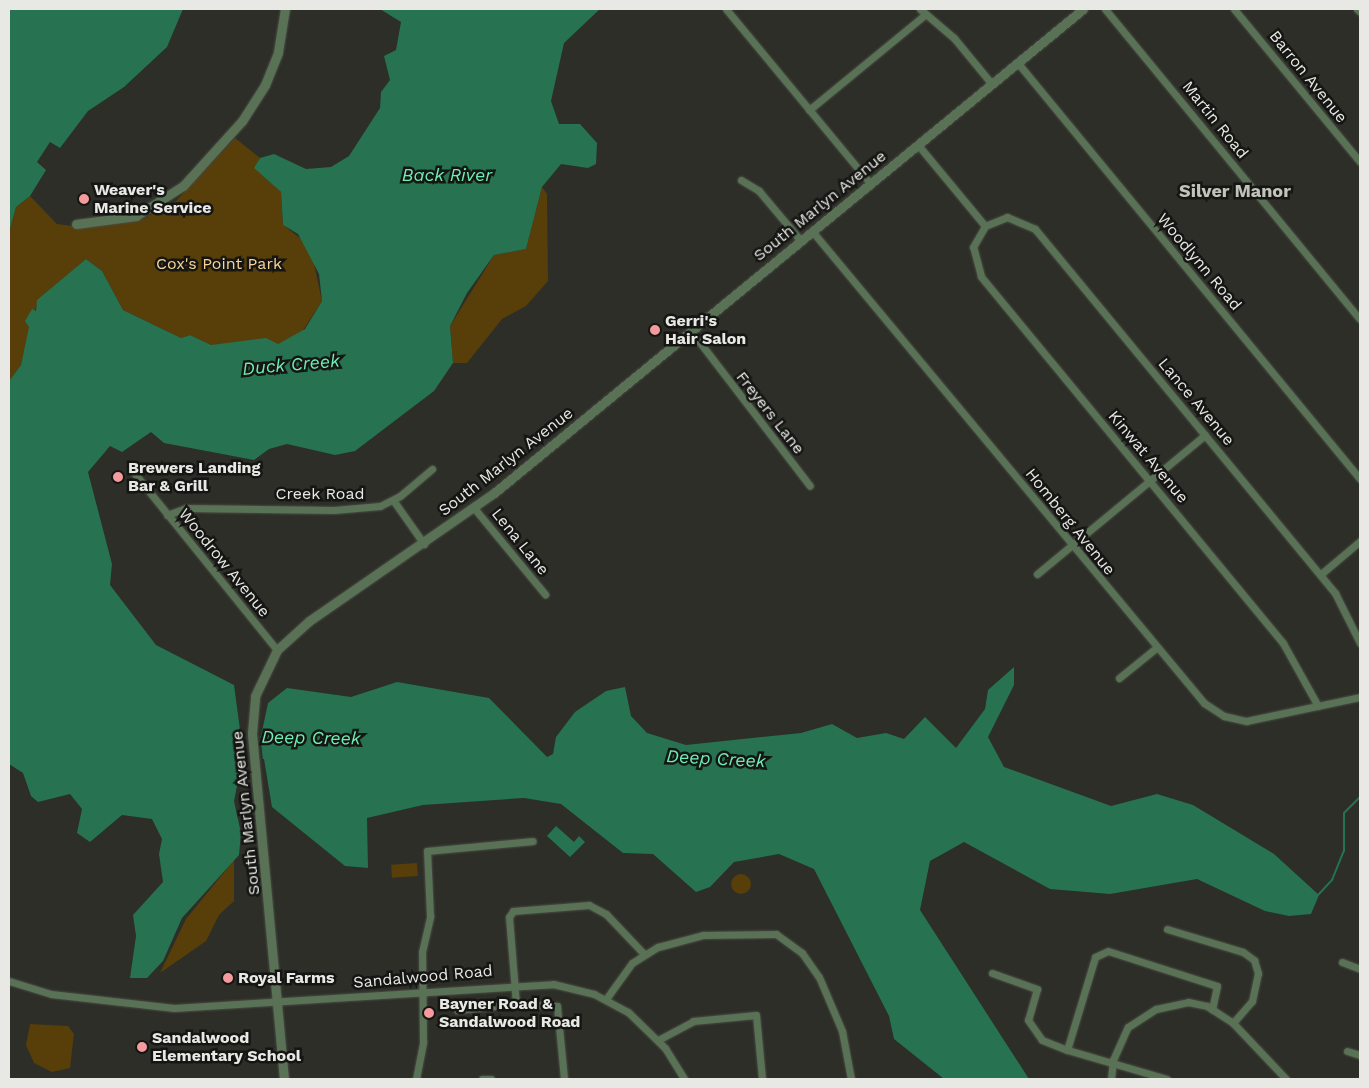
<!DOCTYPE html>
<style>
body{margin:0}
#map{position:relative;width:1369px;height:1088px;overflow:hidden;background:#2c2e27;font-family:"Work Sans",sans-serif}
div>[style]{position:absolute}
[style*='--x']{left:calc(var(--x)*1px);top:calc(var(--y)*1px);width:calc(var(--w)*1px);rotate:calc(var(--a)*1deg)}
.green>*{inset:0;background:#583e08;transform-origin:0 0}
.round{border-radius:50%}
.water>*{inset:0;background:#267251}
.pier>*{inset:0;background:#2c2e27;transform-origin:0 0}
.stream>*{height:2px;margin:-1px;padding:0 1px;transform-origin:1px;border-radius:1px;background:#267251}
.roads{filter:drop-shadow(0 0 1px #4a4c45) drop-shadow(0 0 1px #4a4c45)}
.minor>*{height:7px;margin:-3.5px;padding:0 3.5px;transform-origin:3.5px;border-radius:3.5px;background:#597155}
.tertiary>*{height:9px;margin:-4.5px;padding:0 4.5px;transform-origin:4.5px;border-radius:4.5px;background:#597155}
.dots>*{width:14px;height:14px;translate:-50% -50%;box-sizing:border-box;border:2px solid #151613;border-radius:50%}
span{translate:-50% -50%;white-space:nowrap;text-align:center;line-height:1.15;-webkit-text-stroke:5px #151613;paint-order:stroke}
.street-label{font-size:16px;color:#e8e9e4}
.poi-label{font-size:16px;color:#e8e9e4;font-weight:700}
.left{translate:0 -50%;text-align:left}
.park-label{font-size:16px;color:#f8d498}
.water-label{font-size:18px;color:#6defb4;font-style:italic}
.neighbourhood-label{font-size:18px;color:#c2c4bb;font-weight:700}
.frame{position:absolute;inset:0;border:10px solid #e8e9e4;pointer-events:none}
</style>
<div id="map">
<div class="green">
<div style="clip-path:polygon(235px 138px,260px 158px,255px 168px,281px 192px,283px 225px,300px 238px,313px 259px,322px 301px,302px 332px,278px 344px,211px 345px,190px 335px,181px 338px,123px 310px,102px 271px,86px 259px,38px 300px,21px 365px,9px 381px,9px 231px,16px 207px,30px 196px,57px 224px,80px 227px,141px 220px,176px 201px)"></div>
<div style="clip-path:polygon(542px 187px,547px 194px,548px 281px,526px 306px,502px 319px,467px 363px,453px 363px,450px 326px,494px 255px,526px 249px)"></div>
<div style="clip-path:polygon(234px 860px,234px 901px,219px 915px,206px 941px,160px 973px,186px 919px)"></div>
<div style="left:417px;top:863px;width:13px;height:26px;rotate:86deg"></div>
<div class="round" style="left:731px;top:874px;width:20px;height:20px"></div>
<div style="clip-path:polygon(30px 1024px,68px 1026px,74px 1034px,70px 1068px,52px 1072px,34px 1063px,26px 1045px)"></div>
</div>
<div class="water">
<div style="clip-path:polygon(9px 9px,183px 9px,167px 47px,124px 87px,88px 111px,60px 148px,50px 142px,37px 162px,46px 170px,30px 196px,16px 207px,9px 232px)"></div>
<div style="clip-path:polygon(380px 9px,600px 9px,564px 43px,551px 101px,559px 124px,580px 124px,597px 143px,596px 164px,588px 168px,561px 164px,542px 187px,526px 249px,494px 255px,467px 293px,450px 326px,453px 363px,434px 391px,355px 451px,335px 455px,287px 444px,269px 449px,254px 460px,164px 443px,151px 432px,122px 452px,110px 446px,88px 472px,112px 564px,110px 585px,156px 645px,234px 685px,241px 737px,261px 736px,268px 703px,287px 688px,351px 697px,397px 682px,489px 698px,547px 757px,553px 754px,556px 737px,575px 712px,606px 691px,625px 687px,631px 716px,647px 733px,686px 745px,801px 733px,832px 724px,857px 738px,886px 733px,904px 739px,925px 717px,956px 748px,985px 709px,988px 690px,1014px 667px,1014px 685px,988px 737px,1004px 767px,1111px 806px,1157px 794px,1193px 805px,1274px 854px,1319px 895px,1311px 914px,1289px 916px,1265px 911px,1197px 879px,1110px 894px,1050px 889px,964px 842px,930px 861px,920px 910px,1029px 1079px,944px 1079px,894px 1039px,889px 1016px,814px 869px,779px 854px,734px 862px,710px 887px,696px 892px,653px 854px,623px 853px,561px 804px,524px 798px,423px 805px,367px 818px,368px 868px,345px 866px,272px 807px,264px 759px,246px 761px,240px 771px,234px 801px,241px 833px,239px 855px,182px 918px,163px 961px,147px 978px,130px 978px,136px 936px,133px 915px,163px 882px,159px 854px,162px 839px,152px 819px,122px 815px,90px 842px,77px 833px,82px 809px,70px 794px,38px 802px,31px 796px,23px 773px,9px 764px,9px 381px,21px 365px,29px 327px,25px 321px,32px 309px,36px 311px,37px 300px,86px 259px,102px 271px,123px 310px,181px 338px,190px 335px,211px 345px,266px 338px,278px 344px,305px 329px,322px 301px,319px 274px,298px 234px,283px 225px,281px 192px,254px 168px,260px 158px,274px 154px,306px 169px,331px 167px,349px 156px,380px 108px,381px 92px,390px 80px,384px 56px,396px 50px,401px 22px)"></div>
<div style="clip-path:polygon(556px 826px,574px 842px,579px 836px,585px 842px,570px 857px,547px 836px)"></div>
</div>
<div class="pier">
<div style="left:260px;top:732px;width:31px;height:16px;rotate:84deg"></div>
</div>
<div class="stream">
<div style="--x:1318;--y:895;--w:21;--a:-47"></div>
<div style="--x:1332;--y:880;--w:31;--a:-68"></div>
<div style="--x:1344;--y:851;--w:38;--a:-90"></div>
<div style="--x:1344;--y:813;--w:23;--a:-45"></div>
</div>
<div class="roads">
<div class="minor">
<div style="--x:726;--y:9;--w:226;--a:50.4"></div>
<div style="--x:920;--y:9;--w:45;--a:40.5"></div>
<div style="--x:954;--y:38;--w:58;--a:50.6"></div>
<div style="--x:1105;--y:9;--w:401;--a:50.6"></div>
<div style="--x:1234;--y:9;--w:198;--a:50.5"></div>
<div style="--x:1357;--y:9;--w:4;--a:45"></div>
<div style="--x:1017;--y:62;--w:540;--a:50.56"></div>
<div style="--x:809;--y:110;--w:151;--a:-39.4"></div>
<div style="--x:918;--y:145;--w:105;--a:50.4"></div>
<div style="--x:741;--y:180;--w:21;--a:31"></div>
<div style="--x:759;--y:191;--w:65;--a:50"></div>
<div style="--x:812;--y:231;--w:614;--a:50.29"></div>
<div style="--x:1204;--y:703;--w:24;--a:33"></div>
<div style="--x:1224;--y:716;--w:23;--a:13"></div>
<div style="--x:1246;--y:721;--w:116;--a:-11.9"></div>
<div style="--x:691;--y:331;--w:195;--a:52.5"></div>
<div style="--x:131;--y:469;--w:233;--a:51.1"></div>
<div style="--x:393;--y:500;--w:54;--a:54.8"></div>
<div style="--x:474;--y:508;--w:112;--a:50.5"></div>
<div style="--x:167;--y:515;--w:20;--a:-20"></div>
<div style="--x:186;--y:508;--w:148;--a:0.8"></div>
<div style="--x:334;--y:510;--w:46;--a:-5"></div>
<div style="--x:380;--y:506;--w:22;--a:-27"></div>
<div style="--x:400;--y:496;--w:42;--a:-40.2"></div>
<div style="--x:1037;--y:574;--w:218;--a:-39.6"></div>
<div style="--x:1321;--y:574;--w:51;--a:-40.2"></div>
<div style="--x:1119;--y:678;--w:48;--a:-39"></div>
<div style="--x:1318;--y:706;--w:72;--a:-119.1"></div>
<div style="--x:1283;--y:643;--w:475;--a:-129.5"></div>
<div style="--x:981;--y:276;--w:30;--a:-105"></div>
<div style="--x:973;--y:247;--w:24;--a:-60"></div>
<div style="--x:985;--y:226;--w:24;--a:-22"></div>
<div style="--x:1007;--y:217;--w:30;--a:23"></div>
<div style="--x:1035;--y:229;--w:472;--a:50.5"></div>
<div style="--x:1335;--y:593;--w:56;--a:63.4"></div>
<div style="--x:1167;--y:929;--w:79;--a:16.8"></div>
<div style="--x:1243;--y:952;--w:14;--a:36"></div>
<div style="--x:1254;--y:960;--w:14;--a:73"></div>
<div style="--x:1258;--y:973;--w:29;--a:102"></div>
<div style="--x:1252;--y:1001;--w:29;--a:131"></div>
<div style="--x:1342;--y:962;--w:19;--a:21"></div>
<div style="--x:992;--y:973;--w:48;--a:19.6"></div>
<div style="--x:1037;--y:989;--w:32;--a:106"></div>
<div style="--x:1028;--y:1020;--w:24;--a:55"></div>
<div style="--x:1042;--y:1040;--w:27;--a:22"></div>
<div style="--x:9;--y:981;--w:44;--a:17.2"></div>
<div style="--x:51;--y:994;--w:124;--a:6.5"></div>
<div style="--x:174;--y:1008;--w:380;--a:-3.6"></div>
<div style="--x:553;--y:984;--w:42;--a:13.7"></div>
<div style="--x:594;--y:994;--w:38;--a:28"></div>
<div style="--x:628;--y:1012;--w:52;--a:44.2"></div>
<div style="--x:665;--y:1048;--w:36;--a:58"></div>
<div style="--x:606;--y:999;--w:44;--a:-54.2"></div>
<div style="--x:632;--y:963;--w:31;--a:-32"></div>
<div style="--x:658;--y:947;--w:47;--a:-14.9"></div>
<div style="--x:703;--y:935;--w:73;--a:-0.8"></div>
<div style="--x:776;--y:934;--w:32;--a:36"></div>
<div style="--x:802;--y:953;--w:29;--a:55"></div>
<div style="--x:819;--y:977;--w:59;--a:66.9"></div>
<div style="--x:842;--y:1031;--w:49;--a:79.4"></div>
<div style="--x:516;--y:1004;--w:87;--a:-94.6"></div>
<div style="--x:509;--y:917;--w:7;--a:-56"></div>
<div style="--x:513;--y:911;--w:76;--a:-4.5"></div>
<div style="--x:589;--y:905;--w:19;--a:28"></div>
<div style="--x:606;--y:914;--w:54;--a:46.5"></div>
<div style="--x:457;--y:1010;--w:59;--a:-5.8"></div>
<div style="--x:516;--y:1004;--w:41;--a:2.8"></div>
<div style="--x:557;--y:1006;--w:73;--a:84.5"></div>
<div style="--x:658;--y:1040;--w:40;--a:-28"></div>
<div style="--x:693;--y:1021;--w:63;--a:-5.4"></div>
<div style="--x:756;--y:1015;--w:64;--a:84.6"></div>
<div style="--x:1347;--y:1051;--w:14;--a:17"></div>
<div style="--x:416;--y:1079;--w:38;--a:-79"></div>
<div style="--x:423;--y:1042;--w:90;--a:-90.6"></div>
<div style="--x:422;--y:952;--w:37;--a:-77"></div>
<div style="--x:430;--y:916;--w:65;--a:-92.6"></div>
<div style="--x:427;--y:851;--w:106;--a:-5.4"></div>
<div style="--x:482;--y:1079;--w:9;--a:0"></div>
<div style="--x:1111;--y:1079;--w:19;--a:-84"></div>
<div style="--x:1113;--y:1060;--w:36;--a:-66"></div>
<div style="--x:1128;--y:1027;--w:33;--a:-33"></div>
<div style="--x:1156;--y:1009;--w:33;--a:-12"></div>
<div style="--x:1188;--y:1002;--w:19;--a:12"></div>
<div style="--x:1207;--y:1006;--w:31;--a:33"></div>
<div style="--x:1233;--y:1023;--w:77;--a:46.6"></div>
<div style="--x:1167;--y:1079;--w:104;--a:-163.8"></div>
<div style="--x:1067;--y:1050;--w:97;--a:-73.2"></div>
<div style="--x:1095;--y:957;--w:14;--a:-25"></div>
<div style="--x:1108;--y:951;--w:114;--a:17.8"></div>
<div style="--x:1217;--y:986;--w:24;--a:102"></div>
</div>
<div class="tertiary">
<div style="--x:76;--y:224;--w:61;--a:-7.6"></div>
<div style="--x:136;--y:216;--w:56;--a:-32.6"></div>
<div style="--x:183;--y:186;--w:88;--a:-47.8"></div>
<div style="--x:242;--y:121;--w:43;--a:-57.4"></div>
<div style="--x:265;--y:85;--w:35;--a:-68"></div>
<div style="--x:278;--y:52;--w:44;--a:-80.8"></div>
<div style="--x:284;--y:1079;--w:347;--a:-95.3"></div>
<div style="--x:252;--y:733;--w:37;--a:-85"></div>
<div style="--x:255;--y:696;--w:51;--a:-64.4"></div>
<div style="--x:277;--y:650;--w:43;--a:-42.2"></div>
<div style="--x:309;--y:621;--w:225;--a:-34.7"></div>
<div style="--x:494;--y:493;--w:762;--a:-39.41"></div>
</div>
</div>
<div class="dots">
<div style="left:84px;top:199px;background:#f59b9d"></div>
<div style="left:655px;top:330px;background:#f59b9d"></div>
<div style="left:118px;top:477px;background:#f59b9d"></div>
<div style="left:228px;top:978px;background:#f59b9d"></div>
<div style="left:429px;top:1013px;background:#f59b9d"></div>
<div style="left:142px;top:1047px;background:#f59b9d"></div>
</div>
<div class="street-label">
<span style="left:1308px;top:77px;rotate:51deg">Barron Avenue</span>
<span style="left:1215px;top:120px;rotate:51deg">Martin Road</span>
<span style="left:820px;top:206px;rotate:-39deg">South Marlyn Avenue</span>
<span style="left:1199px;top:262px;rotate:50deg">Woodlynn Road</span>
<span style="left:1196px;top:402px;rotate:50deg">Lance Avenue</span>
<span style="left:770px;top:413px;rotate:52deg">Freyers Lane</span>
<span style="left:1148px;top:457px;rotate:50deg">Kinwat Avenue</span>
<span style="left:506px;top:462px;rotate:-38deg">South Marlyn Avenue</span>
<span style="left:320px;top:494px">Creek Road</span>
<span style="left:1070px;top:522px;rotate:51deg">Homberg Avenue</span>
<span style="left:520px;top:542px;rotate:51deg">Lena Lane</span>
<span style="left:224px;top:563px;rotate:51deg">Woodrow Avenue</span>
<span style="left:246px;top:813px;rotate:-96deg">South Marlyn Avenue</span>
<span style="left:423px;top:977px;rotate:-5deg">Sandalwood Road</span>
</div>
<div class="poi-label">
<span class="left" style="left:94px;top:199px">Weaver's<br>Marine Service</span>
<span class="left" style="left:665px;top:330px">Gerri's<br>Hair Salon</span>
<span class="left" style="left:128px;top:477px">Brewers Landing<br>Bar &amp; Grill</span>
<span class="left" style="left:238px;top:978px">Royal Farms</span>
<span class="left" style="left:439px;top:1013px">Bayner Road &amp;<br>Sandalwood Road</span>
<span class="left" style="left:152px;top:1047px">Sandalwood<br>Elementary School</span>
</div>
<div class="park-label">
<span style="left:219px;top:264px">Cox's Point Park</span>
</div>
<div class="water-label">
<span style="left:447px;top:175px">Back River</span>
<span style="left:291px;top:365px;rotate:-5deg">Duck Creek</span>
<span style="left:311px;top:738px;rotate:1deg">Deep Creek</span>
<span style="left:716px;top:759px;rotate:3deg">Deep Creek</span>
</div>
<div class="neighbourhood-label">
<span style="left:1235px;top:191px">Silver Manor</span>
</div>
<div class="frame"></div>
</div>
